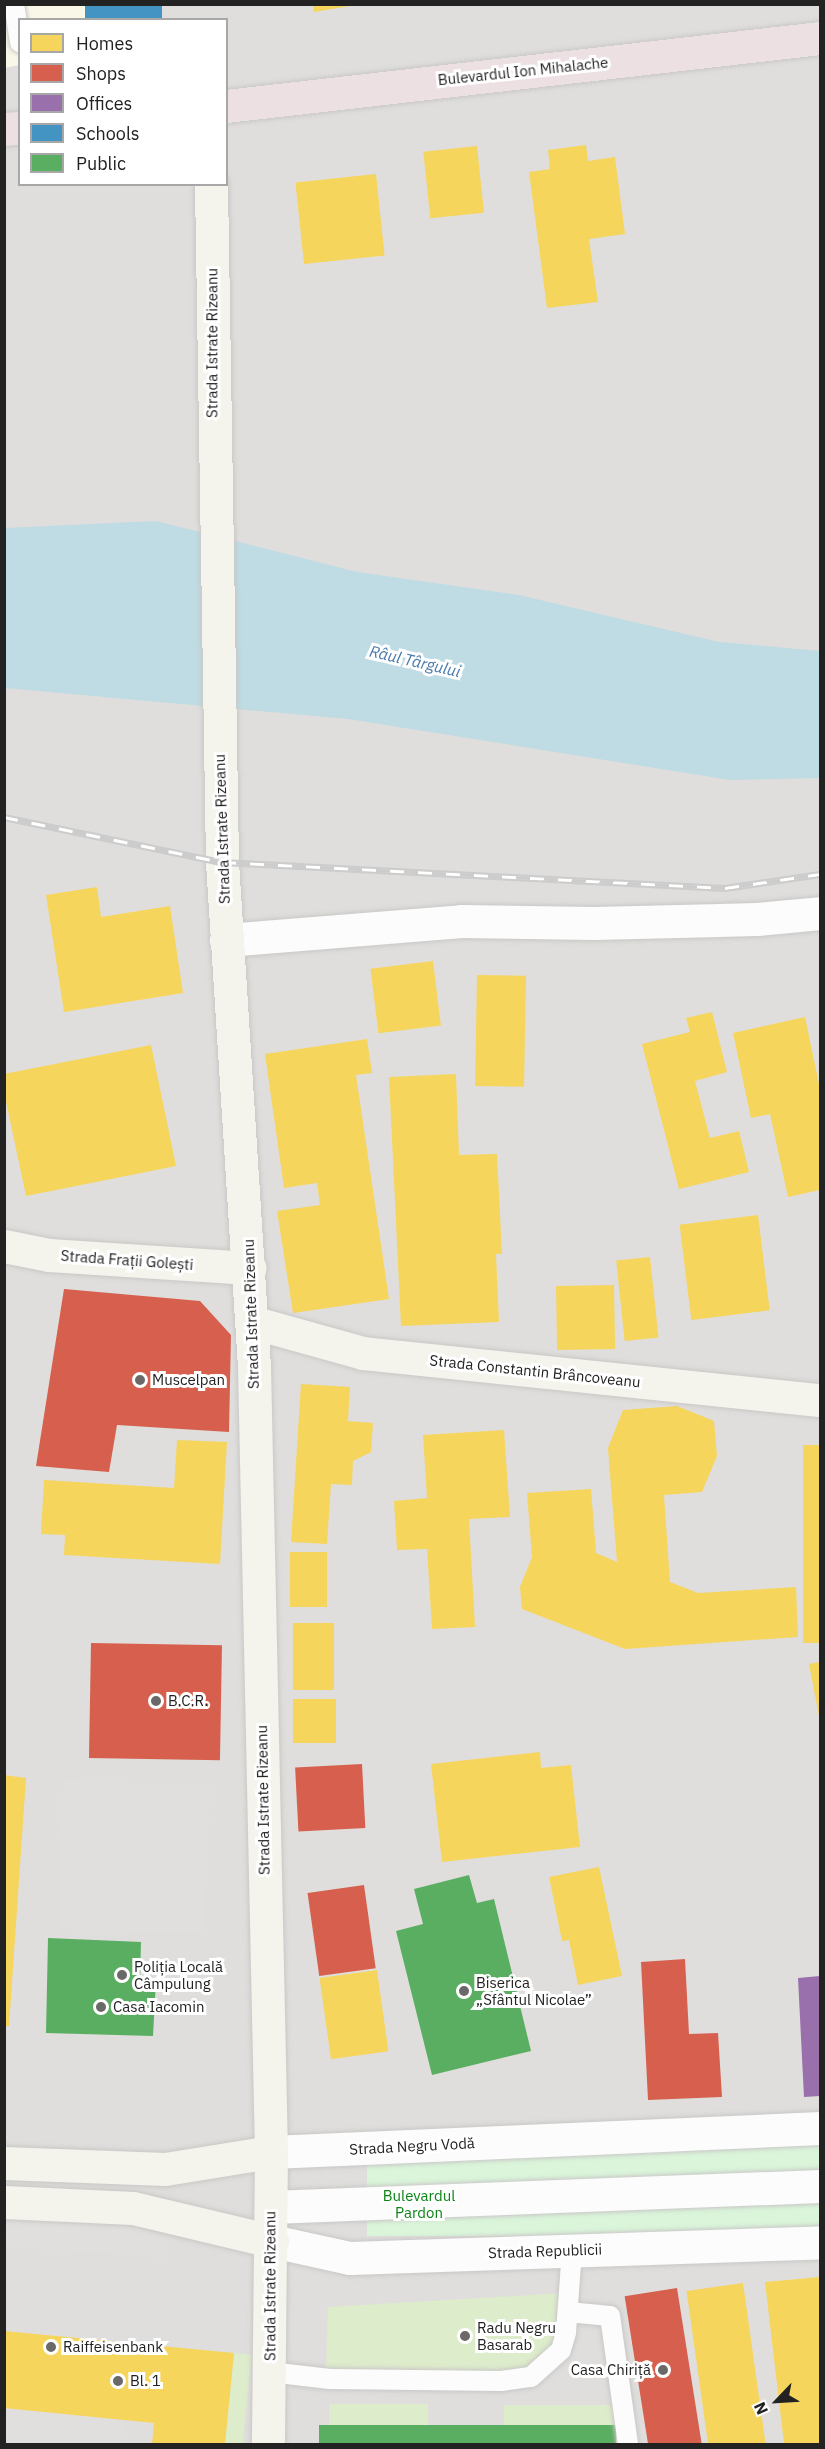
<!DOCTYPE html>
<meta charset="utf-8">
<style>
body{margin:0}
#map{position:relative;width:825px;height:2449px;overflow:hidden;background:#f0eeeb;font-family:"IBM Plex Sans",sans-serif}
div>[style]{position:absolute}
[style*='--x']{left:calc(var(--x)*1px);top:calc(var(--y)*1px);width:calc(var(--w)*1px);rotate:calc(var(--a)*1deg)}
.residential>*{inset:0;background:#dfdedc}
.education>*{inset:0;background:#f8f7e8}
.grass>*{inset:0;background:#ddeccb;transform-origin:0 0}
.park>*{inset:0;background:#daf5da;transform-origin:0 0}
.parking>*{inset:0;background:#e0dfde;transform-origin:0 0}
.water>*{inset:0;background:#bfdbe3}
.homes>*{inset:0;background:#f6d55c;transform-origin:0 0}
.shops>*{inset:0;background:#d6604d;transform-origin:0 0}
.offices>*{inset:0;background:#9970ab}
.schools>*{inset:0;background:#4393c3;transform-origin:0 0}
.public>*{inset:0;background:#5aae61;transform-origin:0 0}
.roads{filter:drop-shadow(0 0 2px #c9c8c7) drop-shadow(0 0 2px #c9c8c7)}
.lane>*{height:20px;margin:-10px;padding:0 10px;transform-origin:10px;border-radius:10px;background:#fdfcfc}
.street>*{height:33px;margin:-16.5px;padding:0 16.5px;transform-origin:16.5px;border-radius:16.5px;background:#fdfcfc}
.secondary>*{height:33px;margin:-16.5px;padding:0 16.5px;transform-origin:16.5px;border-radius:16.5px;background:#f4f4ed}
.highway>*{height:33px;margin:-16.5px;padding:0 16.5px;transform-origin:16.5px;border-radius:16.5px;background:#ece0e2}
.rail>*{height:7px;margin-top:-3.5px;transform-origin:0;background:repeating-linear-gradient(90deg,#fff 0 14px,#ccc 0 28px);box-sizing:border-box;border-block:2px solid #ccc}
.dots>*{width:16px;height:16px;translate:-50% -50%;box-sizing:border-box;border:3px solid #fff;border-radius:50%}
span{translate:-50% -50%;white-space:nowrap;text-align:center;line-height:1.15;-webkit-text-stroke:6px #fff;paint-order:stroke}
.street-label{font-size:15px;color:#222}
.poi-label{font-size:15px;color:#222}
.left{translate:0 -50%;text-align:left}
.right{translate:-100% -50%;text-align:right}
.park-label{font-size:15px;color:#0c8416}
.water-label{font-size:16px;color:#4a7aab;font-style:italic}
.frame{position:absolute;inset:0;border:6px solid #222;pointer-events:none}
.legend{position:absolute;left:18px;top:18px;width:210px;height:168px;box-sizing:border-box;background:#fff;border:2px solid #a7a7a7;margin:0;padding:8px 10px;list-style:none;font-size:18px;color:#222}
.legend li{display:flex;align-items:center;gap:12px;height:30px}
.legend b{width:30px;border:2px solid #a7a7a7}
.north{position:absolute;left:747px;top:2371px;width:60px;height:60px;-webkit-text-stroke:4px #fff;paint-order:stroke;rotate:245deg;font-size:16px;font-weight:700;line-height:24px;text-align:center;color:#222}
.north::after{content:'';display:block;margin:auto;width:21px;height:27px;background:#222;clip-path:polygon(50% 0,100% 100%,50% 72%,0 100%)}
</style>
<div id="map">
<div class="residential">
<div style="clip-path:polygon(evenodd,5px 5px,820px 5px,820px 2444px,5px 2444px,5px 5px,20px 20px,226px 20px,226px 184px,20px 184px,20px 20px)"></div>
</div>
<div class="education">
<div style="clip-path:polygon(5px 5px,85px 5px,87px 19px,20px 20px,19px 65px,5px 68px)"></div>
</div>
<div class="grass">
<div style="clip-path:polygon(566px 2293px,560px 2332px,550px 2353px,531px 2370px,514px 2375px,326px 2369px,328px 2307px)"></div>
<div style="left:234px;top:2353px;width:18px;height:91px;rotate:6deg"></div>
<div style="left:329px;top:2404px;width:99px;height:21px"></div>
<div style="left:616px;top:2405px;width:20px;height:112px;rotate:90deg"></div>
</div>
<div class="park">
<div style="left:820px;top:2138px;width:98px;height:453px;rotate:90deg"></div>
</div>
<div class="parking">
<div style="left:64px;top:1781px;width:146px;height:147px;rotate:2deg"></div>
<div style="clip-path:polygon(4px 2216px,151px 2225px,169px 2258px,5px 2246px)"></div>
<div style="clip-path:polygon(4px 2408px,123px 2420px,121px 2444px,5px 2444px)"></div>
</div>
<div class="water">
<div style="clip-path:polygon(156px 521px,357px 572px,519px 595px,719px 642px,820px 651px,820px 778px,730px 780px,348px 719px,5px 688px,5px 528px)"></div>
</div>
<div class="homes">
<div style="clip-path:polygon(313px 4px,350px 4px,350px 6px,314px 12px)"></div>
<div style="clip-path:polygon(586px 145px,588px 161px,615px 157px,625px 234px,589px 239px,598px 302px,547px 308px,529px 172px,550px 169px,548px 150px)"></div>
<div style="left:477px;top:146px;width:67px;height:54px;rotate:84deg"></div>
<div style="left:376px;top:174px;width:82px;height:81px;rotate:84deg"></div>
<div style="clip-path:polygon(97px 887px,101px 917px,170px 906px,183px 993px,64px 1012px,46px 895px)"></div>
<div style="left:433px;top:961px;width:65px;height:63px;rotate:83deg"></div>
<div style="left:477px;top:975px;width:49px;height:111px;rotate:1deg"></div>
<div style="clip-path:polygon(712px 1012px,727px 1072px,695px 1081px,710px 1138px,739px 1131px,749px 1172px,679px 1189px,642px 1044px,690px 1032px,686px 1018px)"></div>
<div style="clip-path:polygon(805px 1017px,820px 1089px,820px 1190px,788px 1197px,770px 1114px,751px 1118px,733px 1033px)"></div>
<div style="clip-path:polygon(367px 1039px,372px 1073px,356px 1075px,389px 1299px,293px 1313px,277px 1211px,320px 1205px,317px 1183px,284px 1188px,265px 1054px)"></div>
<div style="clip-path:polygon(151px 1045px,176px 1166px,26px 1196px,4px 1092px,4px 1074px)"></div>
<div style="clip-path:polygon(456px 1074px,459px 1155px,497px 1154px,502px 1254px,496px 1254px,499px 1322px,401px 1326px,389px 1077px)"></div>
<div style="left:758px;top:1215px;width:96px;height:79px;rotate:83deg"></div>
<div style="left:650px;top:1257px;width:81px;height:34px;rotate:84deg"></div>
<div style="left:614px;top:1285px;width:64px;height:58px;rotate:89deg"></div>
<div style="clip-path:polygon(301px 1384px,350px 1387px,348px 1421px,373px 1423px,371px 1452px,353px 1461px,352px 1485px,331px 1484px,327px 1544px,291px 1542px)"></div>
<div style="clip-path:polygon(677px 1406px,714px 1421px,717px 1456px,702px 1492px,664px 1495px,670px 1582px,698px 1593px,796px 1587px,798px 1637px,625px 1649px,522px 1609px,520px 1587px,532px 1557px,527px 1493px,591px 1489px,596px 1553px,617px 1562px,608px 1448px,623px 1410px)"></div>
<div style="clip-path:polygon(504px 1430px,510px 1517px,469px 1519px,475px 1627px,432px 1629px,427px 1549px,397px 1550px,394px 1501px,427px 1498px,423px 1435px)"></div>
<div style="clip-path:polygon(177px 1440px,227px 1442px,220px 1564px,64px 1555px,65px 1535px,41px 1534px,44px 1480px,174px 1488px)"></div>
<div style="left:803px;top:1445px;width:17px;height:198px"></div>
<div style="left:290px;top:1552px;width:37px;height:55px"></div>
<div style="left:293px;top:1623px;width:41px;height:67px"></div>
<div style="clip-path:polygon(820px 1662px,820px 1716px,819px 1716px,809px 1664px)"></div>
<div style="left:293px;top:1699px;width:43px;height:44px"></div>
<div style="clip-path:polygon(540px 1752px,541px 1768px,571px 1765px,580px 1847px,442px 1862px,431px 1764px)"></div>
<div style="clip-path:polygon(4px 1775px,26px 1778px,9px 2026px,4px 2026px)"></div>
<div style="clip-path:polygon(599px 1867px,622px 1976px,578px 1985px,569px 1940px,562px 1941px,549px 1877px)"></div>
<div style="left:377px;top:1970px;width:82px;height:58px;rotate:82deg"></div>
<div style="clip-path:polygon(820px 2277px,820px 2444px,784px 2444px,765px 2282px)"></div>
<div style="left:743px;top:2283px;width:163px;height:57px;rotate:82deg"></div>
<div style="clip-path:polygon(4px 2331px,234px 2353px,225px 2444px,152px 2444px,154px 2423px,4px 2408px)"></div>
</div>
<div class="shops">
<div style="clip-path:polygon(64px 1289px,200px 1301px,231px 1335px,229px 1432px,117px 1425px,109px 1472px,36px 1466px)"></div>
<div style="left:91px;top:1643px;width:131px;height:115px;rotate:1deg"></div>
<div style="left:362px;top:1764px;width:64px;height:67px;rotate:87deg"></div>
<div style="left:364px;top:1885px;width:84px;height:57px;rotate:82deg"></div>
<div style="clip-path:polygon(685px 1959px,689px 2034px,718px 2033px,722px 2097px,648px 2100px,641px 1962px)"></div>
<div style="left:677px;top:2288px;width:158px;height:53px;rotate:81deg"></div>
</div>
<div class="offices">
<div style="clip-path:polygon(820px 1976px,820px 2096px,804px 2097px,798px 1978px)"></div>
</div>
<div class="schools">
<div style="left:85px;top:4px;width:77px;height:16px"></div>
</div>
<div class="public">
<div style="clip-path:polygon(469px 1875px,477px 1903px,494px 1899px,531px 2051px,432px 2075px,396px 1931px,423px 1924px,414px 1889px)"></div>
<div style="clip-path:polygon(48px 1938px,141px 1942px,140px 1981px,156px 1981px,153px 2036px,46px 2033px)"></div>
<div style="left:616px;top:2425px;width:19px;height:297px;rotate:90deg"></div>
</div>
<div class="roads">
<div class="lane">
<div style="--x:14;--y:4;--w:39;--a:81"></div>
<div style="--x:568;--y:2312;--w:42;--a:5.4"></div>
<div style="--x:610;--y:2316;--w:129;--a:82"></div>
<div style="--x:270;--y:2372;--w:60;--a:6.7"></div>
<div style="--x:330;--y:2379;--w:171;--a:0.7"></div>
<div style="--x:501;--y:2381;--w:30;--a:-8"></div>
<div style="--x:531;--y:2377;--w:40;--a:-42"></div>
<div style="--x:561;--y:2350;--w:19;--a:-74"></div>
<div style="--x:566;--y:2332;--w:82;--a:-85.8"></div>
</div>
<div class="street">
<div style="--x:226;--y:940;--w:236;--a:-4.6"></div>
<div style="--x:461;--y:921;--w:133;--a:0.9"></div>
<div style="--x:594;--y:923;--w:163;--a:-1.4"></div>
<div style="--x:757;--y:919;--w:63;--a:-5.4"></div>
<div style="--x:271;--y:2152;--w:550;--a:-2.5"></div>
<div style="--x:271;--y:2207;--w:549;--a:-2.19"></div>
<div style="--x:272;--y:2241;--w:80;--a:12.3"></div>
<div style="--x:350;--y:2258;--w:470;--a:-1.9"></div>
</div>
<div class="secondary">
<div style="--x:211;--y:184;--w:678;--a:89.07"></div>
<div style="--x:222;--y:862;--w:506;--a:86.37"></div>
<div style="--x:254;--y:1367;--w:785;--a:88.76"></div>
<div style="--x:271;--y:2152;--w:292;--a:90.6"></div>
<div style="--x:4;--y:1246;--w:46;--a:11.3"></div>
<div style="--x:49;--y:1255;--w:201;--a:3.7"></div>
<div style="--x:252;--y:1322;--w:115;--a:15.6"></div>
<div style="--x:363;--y:1353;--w:459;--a:5.9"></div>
<div style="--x:4;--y:2163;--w:161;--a:2.1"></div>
<div style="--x:165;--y:2169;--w:107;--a:-9.1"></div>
<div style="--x:4;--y:2202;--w:129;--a:2.7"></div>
<div style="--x:133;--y:2208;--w:143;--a:13.4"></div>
</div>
<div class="highway">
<div style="--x:226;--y:106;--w:598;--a:-6.53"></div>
<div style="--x:4;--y:129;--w:16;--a:-4"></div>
</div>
</div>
<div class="rail">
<div style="--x:4;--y:817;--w:223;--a:11.7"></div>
<div style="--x:222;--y:862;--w:504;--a:2.96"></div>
<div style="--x:725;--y:888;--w:96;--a:-8.4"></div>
</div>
<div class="dots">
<div style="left:140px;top:1380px;background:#6a6968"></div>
<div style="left:156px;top:1701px;background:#6a6968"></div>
<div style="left:122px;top:1975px;background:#6a6968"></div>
<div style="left:464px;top:1991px;background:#6a6968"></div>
<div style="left:101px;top:2007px;background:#6a6968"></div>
<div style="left:465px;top:2336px;background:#6a6968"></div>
<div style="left:51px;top:2347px;background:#6a6968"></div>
<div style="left:663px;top:2370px;background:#6a6968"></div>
<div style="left:118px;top:2381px;background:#6a6968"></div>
</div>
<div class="street-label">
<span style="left:523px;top:71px;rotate:-6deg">Bulevardul Ion Mihalache</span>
<span style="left:212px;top:343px;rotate:-90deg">Strada Istrate Rizeanu</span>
<span style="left:222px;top:829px;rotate:-92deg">Strada Istrate Rizeanu</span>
<span style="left:127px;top:1260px;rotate:4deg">Strada Frații Golești</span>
<span style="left:251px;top:1314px;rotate:-92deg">Strada Istrate Rizeanu</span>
<span style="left:535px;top:1371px;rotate:6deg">Strada Constantin Brâncoveanu</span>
<span style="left:263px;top:1800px;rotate:-91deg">Strada Istrate Rizeanu</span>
<span style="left:412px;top:2146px;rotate:-3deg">Strada Negru Vodă</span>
<span style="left:545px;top:2251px;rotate:-2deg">Strada Republicii</span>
<span style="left:270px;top:2286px;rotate:-90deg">Strada Istrate Rizeanu</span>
</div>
<div class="poi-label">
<span class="left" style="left:152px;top:1380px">Muscelpan</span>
<span class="left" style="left:168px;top:1701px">B.C.R.</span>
<span class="left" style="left:134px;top:1975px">Poliția Locală<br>Câmpulung</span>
<span class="left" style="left:476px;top:1991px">Biserica<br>„Sfântul Nicolae”</span>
<span class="left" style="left:113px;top:2007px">Casa Iacomin</span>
<span class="left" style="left:477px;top:2336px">Radu Negru<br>Basarab</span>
<span class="left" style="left:63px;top:2347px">Raiffeisenbank</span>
<span class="right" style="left:651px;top:2370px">Casa Chiriță</span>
<span class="left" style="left:130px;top:2381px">Bl. 1</span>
</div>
<div class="park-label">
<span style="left:419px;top:2204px">Bulevardul<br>Pardon</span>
</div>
<div class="water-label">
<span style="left:415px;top:661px;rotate:13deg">Râul Târgului</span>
</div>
<div class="frame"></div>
<ul class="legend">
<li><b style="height:16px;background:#f6d55c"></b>Homes</li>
<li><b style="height:16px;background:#d6604d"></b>Shops</li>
<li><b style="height:16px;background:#9970ab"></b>Offices</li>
<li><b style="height:16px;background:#4393c3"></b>Schools</li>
<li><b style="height:16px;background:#5aae61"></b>Public</li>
</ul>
<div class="north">N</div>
</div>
